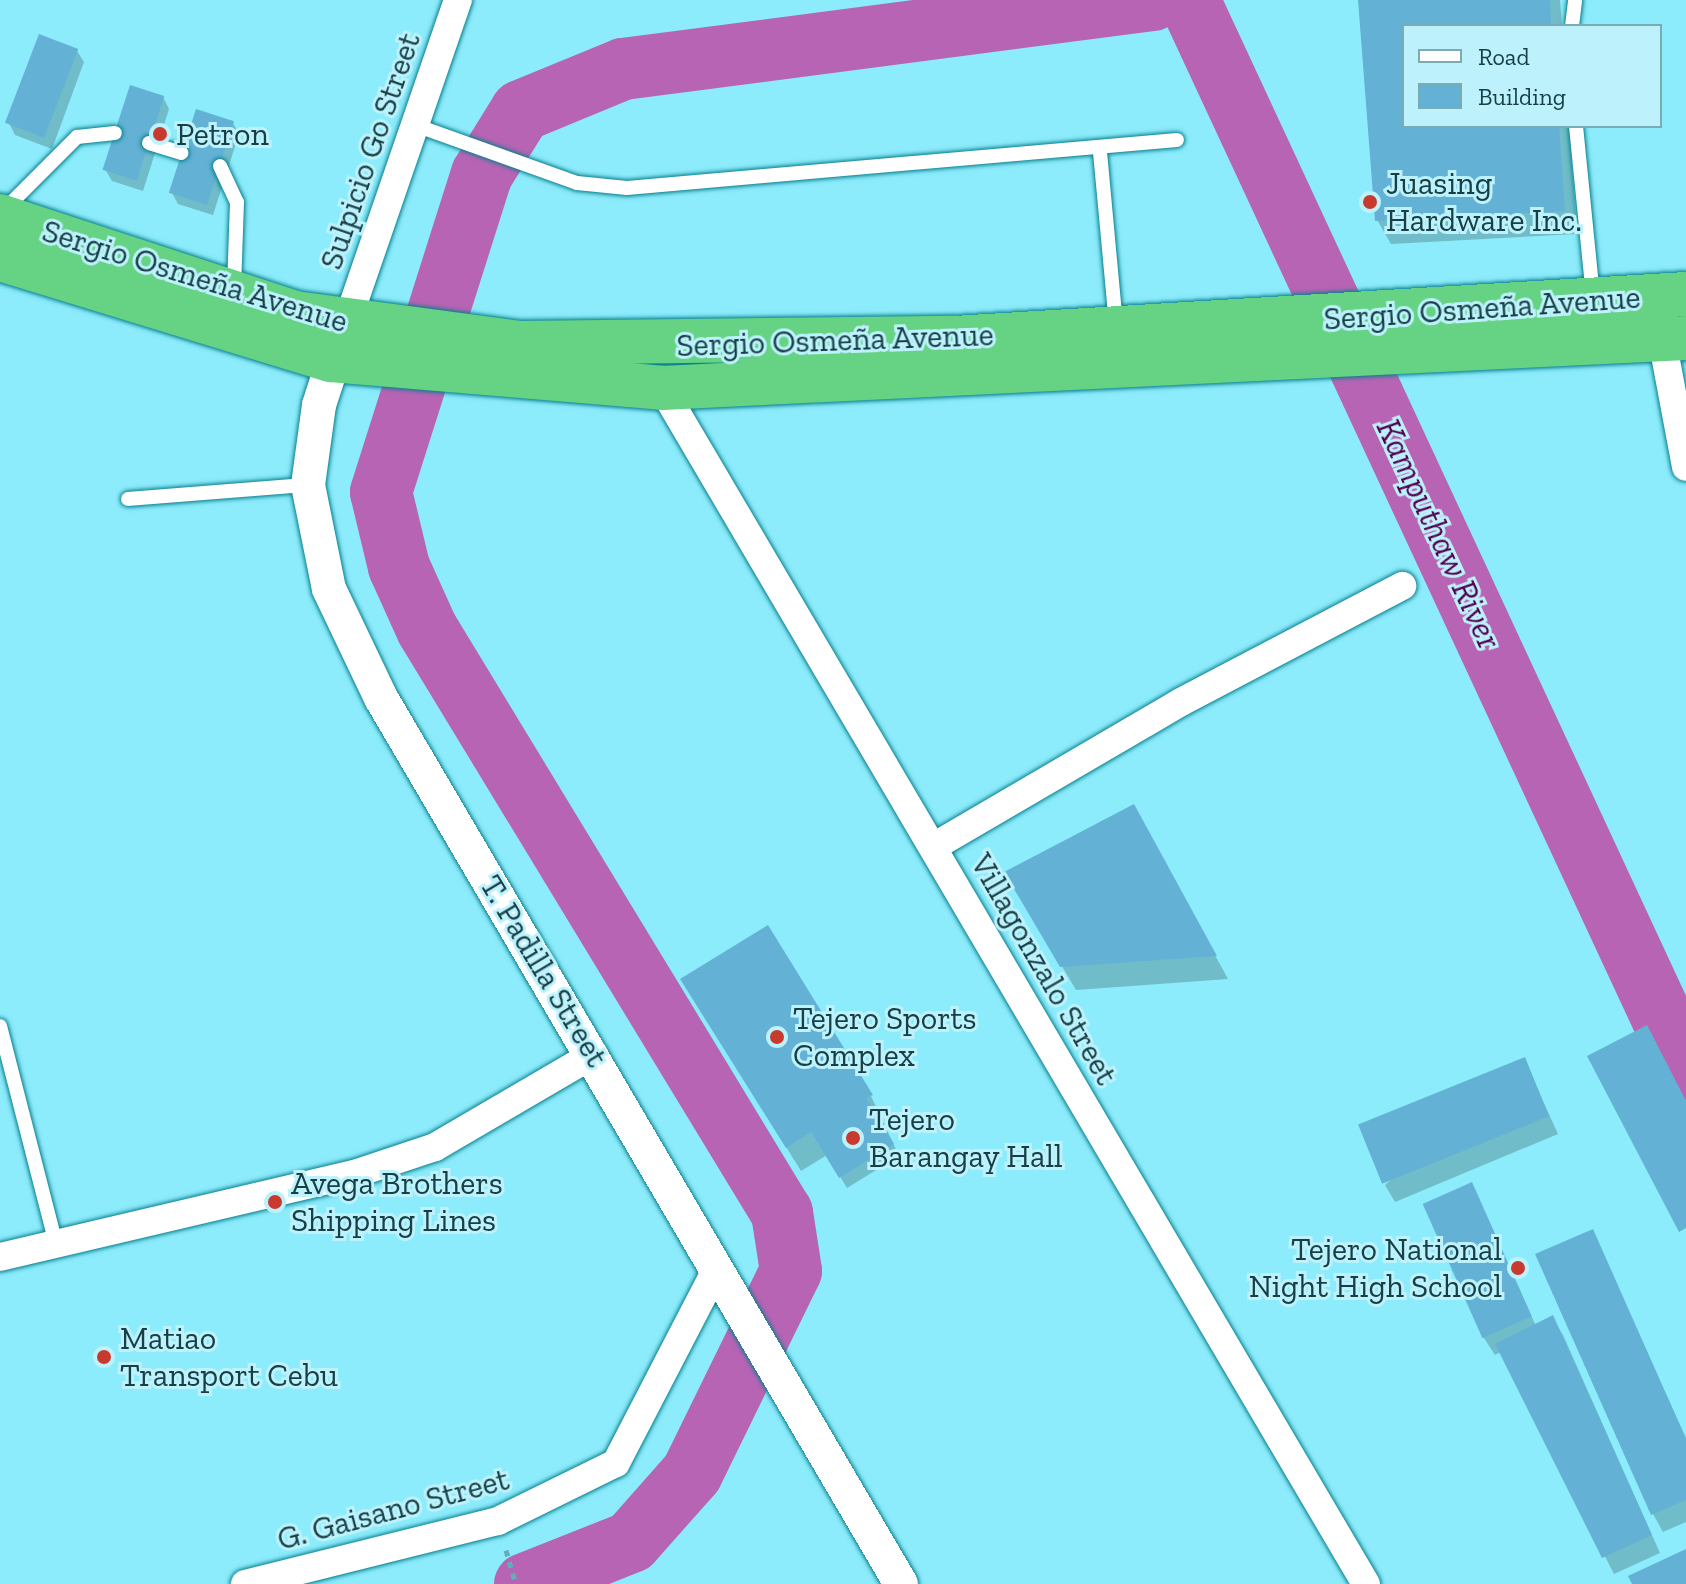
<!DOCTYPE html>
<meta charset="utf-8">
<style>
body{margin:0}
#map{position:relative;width:1686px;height:1584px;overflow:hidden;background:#8cecfb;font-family:"Zilla Slab",serif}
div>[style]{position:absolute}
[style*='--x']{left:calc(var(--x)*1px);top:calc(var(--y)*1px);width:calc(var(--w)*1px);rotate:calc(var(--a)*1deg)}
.shadow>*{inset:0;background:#0003}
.river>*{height:62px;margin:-31px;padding:0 31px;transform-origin:31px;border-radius:31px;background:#b864b4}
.building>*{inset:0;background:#63b2d5;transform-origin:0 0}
.path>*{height:5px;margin-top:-2.5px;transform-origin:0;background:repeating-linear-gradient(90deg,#61adb9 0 6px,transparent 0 12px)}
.roads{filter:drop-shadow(0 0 2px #067f8e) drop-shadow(0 0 2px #067f8e)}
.service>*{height:14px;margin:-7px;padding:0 7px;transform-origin:7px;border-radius:7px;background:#fff}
.minor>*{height:28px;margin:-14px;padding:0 14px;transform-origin:14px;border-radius:14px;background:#fff}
.tertiary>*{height:34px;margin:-17px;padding:0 17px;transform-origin:17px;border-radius:17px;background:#fff}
.trunk>*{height:44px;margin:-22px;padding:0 22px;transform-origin:22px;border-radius:22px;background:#66d284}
.dots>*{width:22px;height:22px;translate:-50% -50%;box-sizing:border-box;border:4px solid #bdf2fc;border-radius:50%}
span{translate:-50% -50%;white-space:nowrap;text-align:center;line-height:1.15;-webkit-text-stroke:6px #bdf2fc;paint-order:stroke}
.poi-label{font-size:32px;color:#174046}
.left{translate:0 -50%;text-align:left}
.right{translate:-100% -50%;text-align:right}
.street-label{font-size:32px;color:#174046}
.water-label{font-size:34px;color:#520051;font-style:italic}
.legend{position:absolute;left:1402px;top:24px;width:260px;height:104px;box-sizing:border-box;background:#bdf2fc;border:2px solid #7babb3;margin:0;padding:10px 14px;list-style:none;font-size:24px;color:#174046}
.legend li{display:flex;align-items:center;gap:16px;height:40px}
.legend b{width:40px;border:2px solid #7babb3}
</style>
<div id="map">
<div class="shadow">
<div style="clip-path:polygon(1360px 0,1560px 0,1562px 26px,1404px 26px,1404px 126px,1569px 126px,1577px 234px,1391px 244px,1377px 220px)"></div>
<div style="clip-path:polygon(77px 51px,84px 62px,52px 149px,15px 135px,9px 123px)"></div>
<div style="clip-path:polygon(163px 97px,169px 109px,143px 191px,112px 181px,105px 169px)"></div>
<div style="clip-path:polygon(233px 123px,239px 134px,213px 215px,178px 204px,172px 193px)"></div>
<div style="clip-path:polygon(1147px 830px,1228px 979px,1076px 990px,1006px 872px)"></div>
<div style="clip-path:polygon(697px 1003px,871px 1096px,899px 1156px,847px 1188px,827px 1155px,801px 1171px)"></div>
<div style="clip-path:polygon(1524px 1059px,1558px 1134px,1395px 1202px,1385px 1185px)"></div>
<div style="clip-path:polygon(1471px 1185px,1536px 1326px,1552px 1318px,1563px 1335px,1660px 1553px,1614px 1574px,1501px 1352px,1495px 1355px,1484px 1338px)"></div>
<div style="clip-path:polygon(1592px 1231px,1686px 1438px,1686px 1522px,1663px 1532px,1653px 1514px)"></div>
</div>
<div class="river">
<div style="--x:1189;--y:0;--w:1179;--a:65.07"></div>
<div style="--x:525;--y:1584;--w:114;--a:-21.6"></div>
<div style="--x:631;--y:1542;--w:92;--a:-48.5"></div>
<div style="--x:692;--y:1473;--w:225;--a:-63.9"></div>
<div style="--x:791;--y:1271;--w:59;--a:-98.8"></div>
<div style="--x:782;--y:1213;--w:683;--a:-121.29"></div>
<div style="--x:427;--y:629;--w:68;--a:-114.3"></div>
<div style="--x:399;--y:567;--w:77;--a:-103.5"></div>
<div style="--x:381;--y:492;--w:334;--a:-72.4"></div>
<div style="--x:482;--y:174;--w:74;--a:-58.2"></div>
<div style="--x:521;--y:111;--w:110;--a:-22.4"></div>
<div style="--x:623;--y:69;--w:534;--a:-7.42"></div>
</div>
<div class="building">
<div style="clip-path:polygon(1358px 0,1550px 0,1551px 26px,1404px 26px,1404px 126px,1559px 126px,1565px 211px,1375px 221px)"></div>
<div style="left:39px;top:34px;width:42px;height:95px;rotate:21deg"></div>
<div style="left:130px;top:85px;width:36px;height:89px;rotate:18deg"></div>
<div style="left:196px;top:109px;width:40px;height:88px;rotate:18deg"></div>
<div style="clip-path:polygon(1134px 804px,1217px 956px,1060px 967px,1004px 872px)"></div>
<div style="clip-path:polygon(768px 925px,873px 1095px,866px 1098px,894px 1144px,839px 1178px,811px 1132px,786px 1148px,680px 979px)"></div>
<div style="clip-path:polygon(1647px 1025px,1686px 1101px,1686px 1228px,1679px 1232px,1587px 1056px)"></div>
<div style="left:1525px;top:1057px;width:64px;height:180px;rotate:68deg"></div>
<div style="left:1472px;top:1182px;width:147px;height:54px;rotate:66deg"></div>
<div style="clip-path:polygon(1593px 1229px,1686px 1439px,1686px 1500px,1651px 1515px,1535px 1254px)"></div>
<div style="clip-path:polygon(1553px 1315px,1652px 1535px,1602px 1558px,1495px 1344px)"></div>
<div style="clip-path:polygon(1686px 1549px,1686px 1584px,1632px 1584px,1628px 1576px)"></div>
</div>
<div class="path">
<div style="--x:506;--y:1550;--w:35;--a:74"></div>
</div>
<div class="roads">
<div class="service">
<div style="--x:1572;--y:26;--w:26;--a:-83"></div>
<div style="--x:415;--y:125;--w:172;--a:19.7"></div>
<div style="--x:577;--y:183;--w:50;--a:5.7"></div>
<div style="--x:627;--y:188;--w:552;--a:-4.99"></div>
<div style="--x:1576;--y:126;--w:172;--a:84.3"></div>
<div style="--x:149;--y:143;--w:34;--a:17"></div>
<div style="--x:1100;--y:152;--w:172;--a:84.7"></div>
<div style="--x:220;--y:166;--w:40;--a:65"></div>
<div style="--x:237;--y:202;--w:84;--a:92"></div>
<div style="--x:3;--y:211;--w:105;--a:-45"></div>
<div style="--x:77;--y:137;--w:38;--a:-6"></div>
<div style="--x:128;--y:499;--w:180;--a:-4.5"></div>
<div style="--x:0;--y:1026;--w:225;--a:75.6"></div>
</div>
<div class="minor">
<div style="--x:346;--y:325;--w:344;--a:-71"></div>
<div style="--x:1662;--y:339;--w:130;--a:79.4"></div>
<div style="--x:662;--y:388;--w:1388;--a:59.52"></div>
<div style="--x:933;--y:847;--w:287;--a:-30.3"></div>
<div style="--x:1181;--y:702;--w:250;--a:-27.7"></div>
<div style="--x:0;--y:1257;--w:364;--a:-13.2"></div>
<div style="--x:354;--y:1174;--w:85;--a:-18.4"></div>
<div style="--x:435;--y:1147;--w:184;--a:-30.3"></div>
<div style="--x:245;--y:1584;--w:261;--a:-14"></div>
<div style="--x:498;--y:1521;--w:131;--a:-26.2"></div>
<div style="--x:616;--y:1463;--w:220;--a:-62.6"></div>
</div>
<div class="tertiary">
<div style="--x:340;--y:340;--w:68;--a:107.9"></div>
<div style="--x:319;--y:405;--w:81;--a:97.8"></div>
<div style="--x:308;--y:485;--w:106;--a:78.6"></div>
<div style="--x:329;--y:589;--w:121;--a:64.5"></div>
<div style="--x:381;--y:698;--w:1027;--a:59.59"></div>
</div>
<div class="trunk">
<div style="--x:0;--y:216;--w:311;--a:18.2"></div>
<div style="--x:295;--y:313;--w:227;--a:7.6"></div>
<div style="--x:520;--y:343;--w:434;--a:-0.7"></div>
<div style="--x:954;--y:338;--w:733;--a:-3.44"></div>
<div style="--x:0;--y:259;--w:346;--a:17"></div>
<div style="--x:331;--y:360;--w:332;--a:4.8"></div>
<div style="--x:662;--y:388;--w:1025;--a:-2.8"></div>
</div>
</div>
<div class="dots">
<div style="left:160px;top:134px;background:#c73a2d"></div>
<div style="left:1370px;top:202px;background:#c73a2d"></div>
<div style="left:777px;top:1037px;background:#c73a2d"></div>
<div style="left:853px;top:1138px;background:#c73a2d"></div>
<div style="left:275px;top:1202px;background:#c73a2d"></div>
<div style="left:1518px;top:1268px;background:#c73a2d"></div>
<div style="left:104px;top:1357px;background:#c73a2d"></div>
</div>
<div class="poi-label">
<span class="left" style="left:176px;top:134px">Petron</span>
<span class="left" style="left:1386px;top:202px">Juasing<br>Hardware Inc.</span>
<span class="left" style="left:793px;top:1037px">Tejero Sports<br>Complex</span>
<span class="left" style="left:869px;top:1138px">Tejero<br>Barangay Hall</span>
<span class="left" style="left:291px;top:1202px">Avega Brothers<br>Shipping Lines</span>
<span class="right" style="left:1502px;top:1268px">Tejero National<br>Night High School</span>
<span class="left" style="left:120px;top:1357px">Matiao<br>Transport Cebu</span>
</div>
<div class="street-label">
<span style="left:370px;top:151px;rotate:-71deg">Sulpicio Go Street</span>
<span style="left:195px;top:276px;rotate:17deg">Sergio Osmeña Avenue</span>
<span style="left:1482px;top:308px;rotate:-4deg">Sergio Osmeña Avenue</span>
<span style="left:835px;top:340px;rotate:-2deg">Sergio Osmeña Avenue</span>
<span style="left:1044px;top:969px;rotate:60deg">Villagonzalo Street</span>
<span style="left:544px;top:971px;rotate:59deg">T. Padilla Street</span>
<span style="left:393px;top:1509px;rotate:-15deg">G. Gaisano Street</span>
</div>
<div class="water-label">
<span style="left:1439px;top:534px;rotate:65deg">Kamputhaw River</span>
</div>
<ul class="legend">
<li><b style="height:10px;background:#fff"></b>Road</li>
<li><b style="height:22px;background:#63b2d5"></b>Building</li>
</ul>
</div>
